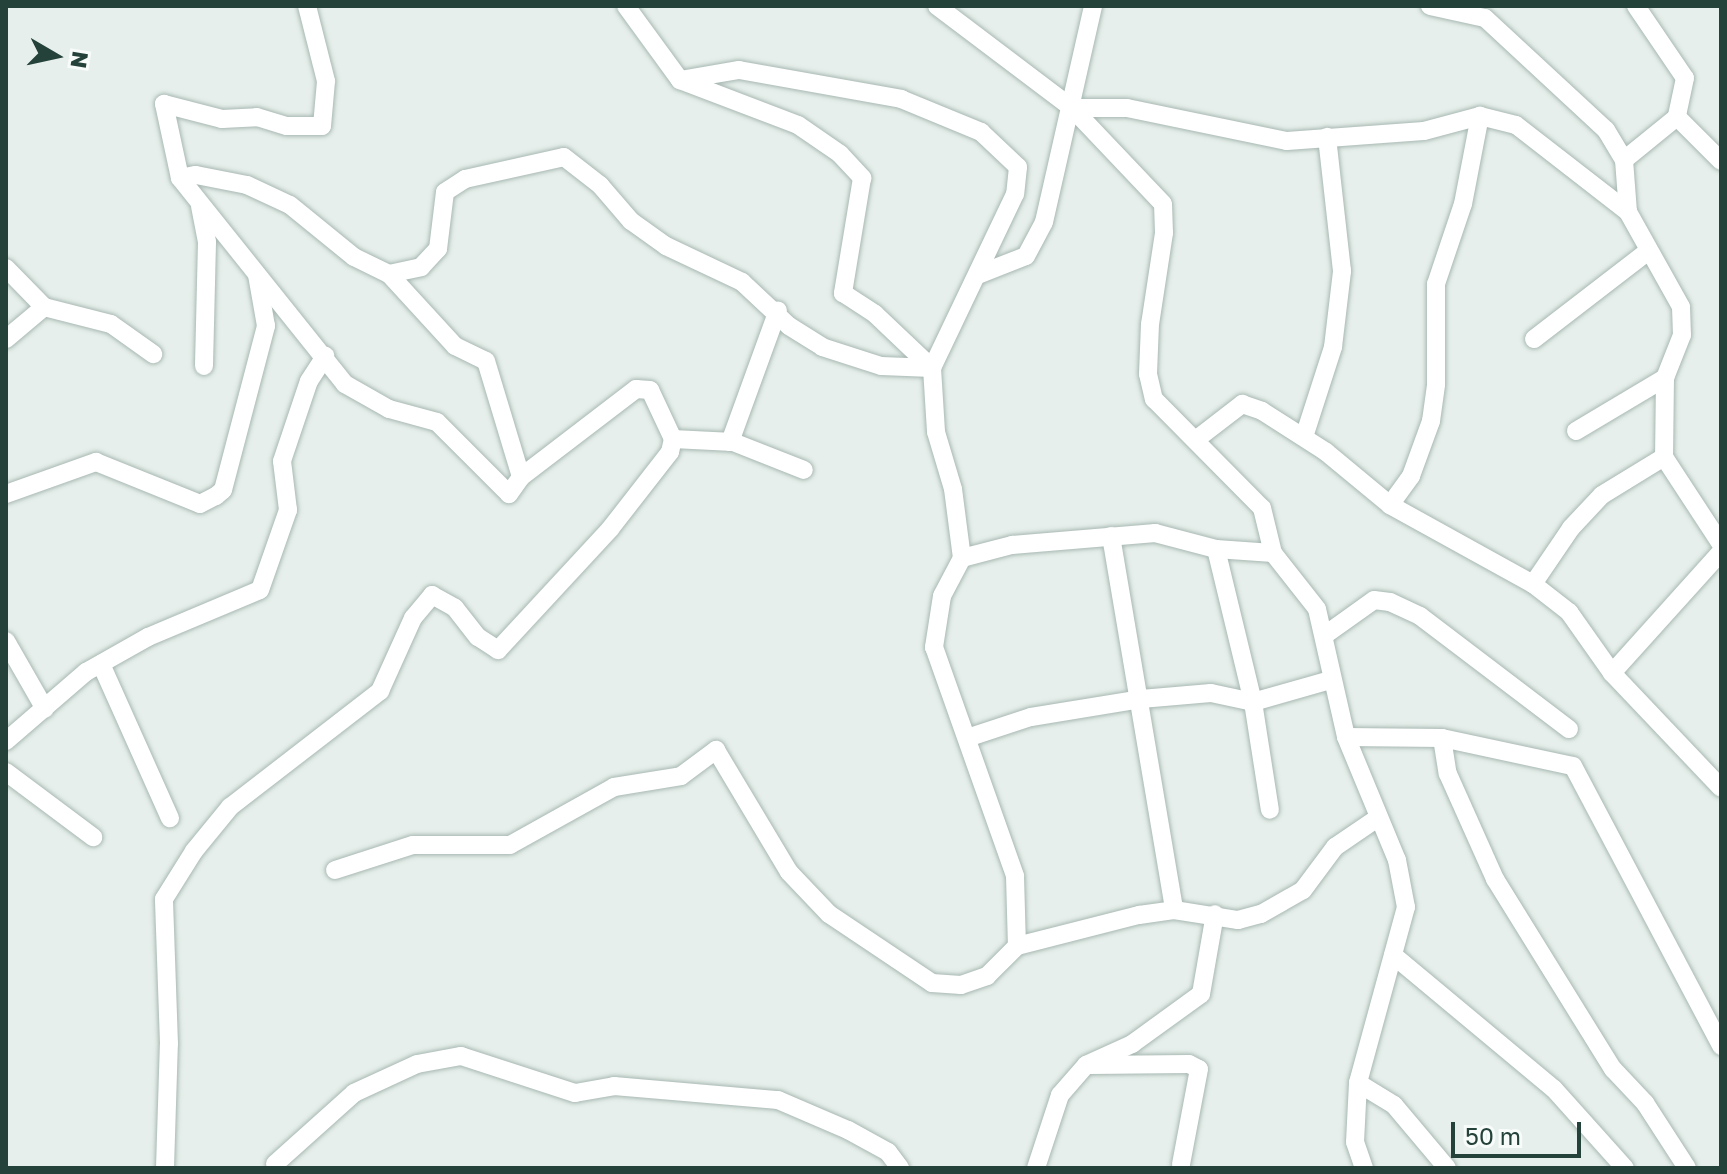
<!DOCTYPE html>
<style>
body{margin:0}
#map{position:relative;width:1727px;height:1174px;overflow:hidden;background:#e6efeb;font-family:"Golos Text",sans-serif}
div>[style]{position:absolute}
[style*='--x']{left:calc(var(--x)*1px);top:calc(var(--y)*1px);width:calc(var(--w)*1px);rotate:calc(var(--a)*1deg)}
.roads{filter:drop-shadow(0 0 2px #a8b8b2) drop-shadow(0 0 2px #a8b8b2)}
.minor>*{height:18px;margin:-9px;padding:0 9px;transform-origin:9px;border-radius:9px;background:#fff}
span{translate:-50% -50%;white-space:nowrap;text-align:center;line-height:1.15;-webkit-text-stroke:7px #f7fbf9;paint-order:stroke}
.frame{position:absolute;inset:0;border:8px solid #24423a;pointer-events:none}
.north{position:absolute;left:16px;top:16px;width:80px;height:80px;-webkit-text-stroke:6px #f7fbf9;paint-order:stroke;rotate:99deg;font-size:22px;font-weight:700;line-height:32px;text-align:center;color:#24423a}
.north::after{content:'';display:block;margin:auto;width:28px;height:36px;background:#24423a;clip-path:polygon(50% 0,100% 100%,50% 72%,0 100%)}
.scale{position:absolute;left:1451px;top:1122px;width:130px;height:36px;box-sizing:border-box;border:4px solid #24423a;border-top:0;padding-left:10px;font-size:24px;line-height:28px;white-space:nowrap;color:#24423a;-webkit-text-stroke:6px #f7fbf9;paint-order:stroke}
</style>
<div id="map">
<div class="roads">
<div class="minor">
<div style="--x:626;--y:6;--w:92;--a:53.9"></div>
<div style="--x:680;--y:80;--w:126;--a:20.9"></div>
<div style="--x:798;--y:125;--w:51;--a:34.6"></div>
<div style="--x:840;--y:154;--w:33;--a:47"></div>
<div style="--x:862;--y:178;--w:117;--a:99.4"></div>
<div style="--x:843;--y:293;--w:38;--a:33"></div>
<div style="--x:875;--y:314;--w:79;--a:43.5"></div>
<div style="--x:937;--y:6;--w:169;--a:37.1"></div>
<div style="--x:1072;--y:108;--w:132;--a:46.5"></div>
<div style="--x:1163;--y:204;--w:29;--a:88"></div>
<div style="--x:1164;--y:233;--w:92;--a:98.7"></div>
<div style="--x:1150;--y:324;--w:50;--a:92.3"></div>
<div style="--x:1148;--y:374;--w:26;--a:77"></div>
<div style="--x:1154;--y:399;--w:153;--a:45.3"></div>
<div style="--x:1262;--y:508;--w:46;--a:76.3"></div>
<div style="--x:1273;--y:553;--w:71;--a:51.8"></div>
<div style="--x:1317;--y:609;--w:131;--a:77.2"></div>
<div style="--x:1346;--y:737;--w:133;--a:67.5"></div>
<div style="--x:1397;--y:860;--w:48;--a:79.2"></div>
<div style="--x:1406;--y:907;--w:182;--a:105.3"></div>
<div style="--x:1358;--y:1083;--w:59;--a:92.9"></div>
<div style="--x:1355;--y:1142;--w:28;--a:71"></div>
<div style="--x:1430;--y:6;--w:56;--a:12.3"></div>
<div style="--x:1485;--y:18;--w:165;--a:42.8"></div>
<div style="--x:1606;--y:130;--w:35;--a:59"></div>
<div style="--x:1624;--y:160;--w:52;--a:85.6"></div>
<div style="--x:1628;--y:212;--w:109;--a:60.8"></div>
<div style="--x:1681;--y:307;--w:28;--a:88"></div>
<div style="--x:1682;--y:335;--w:46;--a:111.6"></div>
<div style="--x:1665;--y:378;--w:79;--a:90.7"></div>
<div style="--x:1664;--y:457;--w:104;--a:56.8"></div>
<div style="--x:1636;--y:6;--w:87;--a:55.8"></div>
<div style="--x:1685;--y:78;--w:40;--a:102"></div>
<div style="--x:1677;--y:117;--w:62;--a:45"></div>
<div style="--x:680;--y:80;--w:60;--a:-9.6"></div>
<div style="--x:739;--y:70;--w:165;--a:10.1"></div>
<div style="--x:901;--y:99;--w:87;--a:22.4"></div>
<div style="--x:981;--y:132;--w:51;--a:43.4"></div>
<div style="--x:1018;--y:167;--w:27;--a:96"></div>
<div style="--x:1015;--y:194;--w:193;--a:115.5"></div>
<div style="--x:932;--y:368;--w:64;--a:86.4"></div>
<div style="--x:936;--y:432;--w:59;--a:73.4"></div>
<div style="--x:953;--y:489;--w:70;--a:82.6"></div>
<div style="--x:962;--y:558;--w:43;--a:117.8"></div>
<div style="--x:942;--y:596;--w:52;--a:98.9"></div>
<div style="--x:934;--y:647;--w:243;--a:70.5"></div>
<div style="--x:1015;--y:876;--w:70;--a:88.4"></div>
<div style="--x:1072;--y:108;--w:55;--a:0"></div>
<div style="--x:1127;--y:108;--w:163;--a:11.7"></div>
<div style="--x:1287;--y:141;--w:137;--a:-4.2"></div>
<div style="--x:1424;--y:131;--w:58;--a:-15"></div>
<div style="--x:1480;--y:116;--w:37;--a:14"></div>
<div style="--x:1516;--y:125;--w:142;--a:37.8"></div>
<div style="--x:1624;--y:160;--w:68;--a:-39.1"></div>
<div style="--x:180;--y:178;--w:16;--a:-11"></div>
<div style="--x:196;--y:175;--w:52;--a:11.1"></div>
<div style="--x:247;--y:185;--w:47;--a:24.9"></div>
<div style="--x:290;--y:205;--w:82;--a:39.1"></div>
<div style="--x:354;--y:257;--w:39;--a:26"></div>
<div style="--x:389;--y:274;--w:33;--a:-12"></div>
<div style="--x:421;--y:267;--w:25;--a:-47"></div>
<div style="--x:438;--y:249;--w:57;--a:-83"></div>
<div style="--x:445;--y:192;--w:24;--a:-33"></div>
<div style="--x:465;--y:179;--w:101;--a:-12.5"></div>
<div style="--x:564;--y:157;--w:46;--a:37.9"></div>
<div style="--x:600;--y:185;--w:48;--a:49.3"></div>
<div style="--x:631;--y:221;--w:43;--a:35.5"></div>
<div style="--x:666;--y:246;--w:84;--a:25.3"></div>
<div style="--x:742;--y:282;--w:64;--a:43.1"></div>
<div style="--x:789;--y:326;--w:39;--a:32"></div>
<div style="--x:822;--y:347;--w:62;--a:17.9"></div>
<div style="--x:881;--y:366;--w:51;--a:2.2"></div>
<div style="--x:200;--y:206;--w:37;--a:79"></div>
<div style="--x:207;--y:242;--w:124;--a:91.4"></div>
<div style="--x:6;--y:268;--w:54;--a:45.7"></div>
<div style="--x:44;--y:307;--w:69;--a:14.2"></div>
<div style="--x:111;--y:324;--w:52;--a:35.5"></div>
<div style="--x:389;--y:274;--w:98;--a:47.5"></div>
<div style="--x:455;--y:346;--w:34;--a:26"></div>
<div style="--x:486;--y:361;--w:121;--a:73.2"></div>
<div style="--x:980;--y:274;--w:49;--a:-21.4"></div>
<div style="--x:1026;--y:256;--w:38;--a:-62"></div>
<div style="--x:1044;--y:222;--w:221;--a:-77.2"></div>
<div style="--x:6;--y:339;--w:50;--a:-40.1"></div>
<div style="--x:1534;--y:339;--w:143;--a:-37.6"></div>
<div style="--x:1576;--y:431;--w:104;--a:-30.8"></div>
<div style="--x:1304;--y:437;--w:95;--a:-72.1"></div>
<div style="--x:1333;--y:347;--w:77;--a:-83.2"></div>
<div style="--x:1342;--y:271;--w:135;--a:-96.4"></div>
<div style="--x:1198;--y:438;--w:56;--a:-37.7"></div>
<div style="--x:1242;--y:404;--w:21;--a:19"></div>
<div style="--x:1262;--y:411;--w:76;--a:32.6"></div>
<div style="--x:1326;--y:452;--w:83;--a:39.6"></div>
<div style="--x:1390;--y:505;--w:163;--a:28.9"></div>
<div style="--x:1533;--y:584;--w:46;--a:37.9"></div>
<div style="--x:1569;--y:612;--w:75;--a:54.8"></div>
<div style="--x:1612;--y:673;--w:158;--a:46.5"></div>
<div style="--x:673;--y:439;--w:60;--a:2.9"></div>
<div style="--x:733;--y:442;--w:76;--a:21.5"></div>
<div style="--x:730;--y:442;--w:140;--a:-70"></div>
<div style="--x:6;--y:494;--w:96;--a:-19.6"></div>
<div style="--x:96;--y:462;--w:112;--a:22"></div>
<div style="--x:200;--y:504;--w:18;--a:-27"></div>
<div style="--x:216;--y:496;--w:9;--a:-41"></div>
<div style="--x:223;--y:490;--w:170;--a:-75.3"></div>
<div style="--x:266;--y:326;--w:52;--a:-100"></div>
<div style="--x:1390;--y:505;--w:36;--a:-54"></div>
<div style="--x:1411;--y:476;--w:59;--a:-70"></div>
<div style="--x:1431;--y:421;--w:37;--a:-82"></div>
<div style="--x:1436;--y:384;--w:100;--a:-90"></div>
<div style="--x:1436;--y:284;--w:84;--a:-71.4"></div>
<div style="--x:1463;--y:204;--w:90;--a:-79.1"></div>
<div style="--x:1111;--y:536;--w:379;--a:80.4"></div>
<div style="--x:1216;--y:549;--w:157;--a:76.4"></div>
<div style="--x:1253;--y:702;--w:109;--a:81.1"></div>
<div style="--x:962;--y:558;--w:52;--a:-14.6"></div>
<div style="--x:1012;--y:545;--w:144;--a:-4.8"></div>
<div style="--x:1155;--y:533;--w:63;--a:14.7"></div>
<div style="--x:1216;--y:549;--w:57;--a:4"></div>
<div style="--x:1533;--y:584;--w:68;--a:-55.8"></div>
<div style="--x:1571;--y:528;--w:45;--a:-46.8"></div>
<div style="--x:1602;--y:495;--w:73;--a:-31.5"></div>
<div style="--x:1325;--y:635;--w:60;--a:-35.5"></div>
<div style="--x:1374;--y:600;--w:16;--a:7"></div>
<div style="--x:1390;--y:602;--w:33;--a:25"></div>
<div style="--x:1420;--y:616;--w:187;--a:37.2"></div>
<div style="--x:6;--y:641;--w:78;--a:60.2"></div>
<div style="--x:101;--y:664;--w:169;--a:65.9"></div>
<div style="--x:1612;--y:673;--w:163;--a:-48"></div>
<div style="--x:1346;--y:737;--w:96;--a:0.6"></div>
<div style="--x:1442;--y:738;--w:134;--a:12.1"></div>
<div style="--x:1573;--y:766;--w:317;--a:62.1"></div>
<div style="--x:967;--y:738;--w:67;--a:-18.2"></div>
<div style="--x:1031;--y:717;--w:111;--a:-9.3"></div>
<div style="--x:1141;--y:699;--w:70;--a:-4.9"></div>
<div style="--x:1211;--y:693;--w:43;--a:12.1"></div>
<div style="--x:1253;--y:702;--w:80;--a:-15.9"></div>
<div style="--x:1442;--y:738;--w:36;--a:81"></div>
<div style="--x:1448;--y:774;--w:115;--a:65.9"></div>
<div style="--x:1495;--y:879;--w:224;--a:58.2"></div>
<div style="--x:1613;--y:1069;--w:47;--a:46.7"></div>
<div style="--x:1645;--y:1103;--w:77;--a:57.1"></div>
<div style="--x:6;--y:741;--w:106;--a:-40.8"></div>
<div style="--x:86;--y:672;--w:71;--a:-29.4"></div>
<div style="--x:148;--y:637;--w:121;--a:-22.8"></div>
<div style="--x:260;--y:590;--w:85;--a:-70.7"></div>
<div style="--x:288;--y:510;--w:49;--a:-97"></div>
<div style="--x:282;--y:461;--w:84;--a:-71.4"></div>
<div style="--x:309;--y:381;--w:30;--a:-57"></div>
<div style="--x:6;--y:772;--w:109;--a:36.8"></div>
<div style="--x:335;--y:870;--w:82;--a:-17.8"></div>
<div style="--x:413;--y:845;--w:97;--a:0"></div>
<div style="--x:510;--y:845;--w:119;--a:-29.1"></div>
<div style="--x:614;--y:787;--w:68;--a:-9.3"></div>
<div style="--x:681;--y:776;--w:44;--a:-36.6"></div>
<div style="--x:716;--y:750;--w:142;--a:59.1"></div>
<div style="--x:789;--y:872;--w:58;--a:46.4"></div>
<div style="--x:829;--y:914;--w:124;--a:33.8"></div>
<div style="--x:932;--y:983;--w:29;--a:4"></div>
<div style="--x:961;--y:985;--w:28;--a:-19"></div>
<div style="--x:987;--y:976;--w:42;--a:-45"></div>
<div style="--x:1017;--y:946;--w:126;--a:-14.3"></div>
<div style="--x:1139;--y:915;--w:35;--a:-8"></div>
<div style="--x:1174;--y:910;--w:65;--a:8.9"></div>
<div style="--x:1238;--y:920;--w:24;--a:-15"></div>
<div style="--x:1261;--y:914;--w:48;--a:-29.7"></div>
<div style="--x:1303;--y:890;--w:54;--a:-53.3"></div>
<div style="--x:1335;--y:847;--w:50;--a:-34.3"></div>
<div style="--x:1393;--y:955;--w:209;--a:39.8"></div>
<div style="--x:1554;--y:1089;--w:106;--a:48.1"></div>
<div style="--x:1089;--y:1065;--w:100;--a:-0.6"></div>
<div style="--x:1189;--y:1064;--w:11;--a:27"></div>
<div style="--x:1199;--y:1069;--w:97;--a:100.7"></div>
<div style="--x:1358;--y:1083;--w:42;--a:31.4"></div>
<div style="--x:1394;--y:1105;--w:82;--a:49.9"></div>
<div style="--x:275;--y:1164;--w:106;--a:-41.9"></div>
<div style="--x:354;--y:1093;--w:69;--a:-24.7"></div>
<div style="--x:417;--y:1064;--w:45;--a:-10.3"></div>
<div style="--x:461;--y:1056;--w:120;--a:18"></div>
<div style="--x:575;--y:1093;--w:40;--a:-10"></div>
<div style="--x:614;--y:1086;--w:165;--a:4.9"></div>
<div style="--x:778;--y:1100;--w:76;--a:23.2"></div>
<div style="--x:848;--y:1130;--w:46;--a:28.8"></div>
<div style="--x:888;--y:1152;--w:20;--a:53"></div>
<div style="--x:165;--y:1168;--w:124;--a:-88.2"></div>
<div style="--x:169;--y:1044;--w:145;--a:-92"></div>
<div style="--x:164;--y:899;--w:57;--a:-58"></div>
<div style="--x:194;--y:851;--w:57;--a:-50.7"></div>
<div style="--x:230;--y:807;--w:190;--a:-37.7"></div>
<div style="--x:380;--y:691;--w:80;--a:-65.7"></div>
<div style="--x:413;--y:618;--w:30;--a:-50"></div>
<div style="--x:432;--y:595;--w:26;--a:29"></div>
<div style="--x:455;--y:608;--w:37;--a:52"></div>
<div style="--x:478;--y:637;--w:24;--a:33"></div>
<div style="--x:498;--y:650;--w:165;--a:-47.2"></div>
<div style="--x:610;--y:529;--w:98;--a:-52.1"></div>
<div style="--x:670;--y:452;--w:13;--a:-77"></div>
<div style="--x:673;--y:439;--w:54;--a:-115.1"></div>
<div style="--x:650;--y:390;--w:14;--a:-176"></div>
<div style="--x:636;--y:389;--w:145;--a:142.6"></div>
<div style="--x:521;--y:477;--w:21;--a:125"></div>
<div style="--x:509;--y:494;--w:102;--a:-135"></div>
<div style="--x:437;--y:422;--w:50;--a:-164.8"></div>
<div style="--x:389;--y:409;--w:51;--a:-150.4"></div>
<div style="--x:345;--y:384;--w:264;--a:-128.7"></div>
<div style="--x:180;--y:178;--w:76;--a:-102.2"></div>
<div style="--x:164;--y:104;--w:60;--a:14.5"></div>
<div style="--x:222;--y:119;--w:35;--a:-3"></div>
<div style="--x:257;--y:117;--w:31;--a:17"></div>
<div style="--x:287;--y:126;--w:35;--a:0"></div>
<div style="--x:322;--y:126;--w:45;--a:-84.9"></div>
<div style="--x:326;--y:81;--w:77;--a:-104.2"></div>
<div style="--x:1036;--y:1168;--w:77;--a:-71.8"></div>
<div style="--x:1060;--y:1095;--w:40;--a:-49"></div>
<div style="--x:1086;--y:1065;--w:51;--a:-24.5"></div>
<div style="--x:1132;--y:1044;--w:85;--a:-35.9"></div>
<div style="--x:1201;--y:994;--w:81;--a:-80.1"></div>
</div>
</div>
<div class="frame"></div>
<div class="north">N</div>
<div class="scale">50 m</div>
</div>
